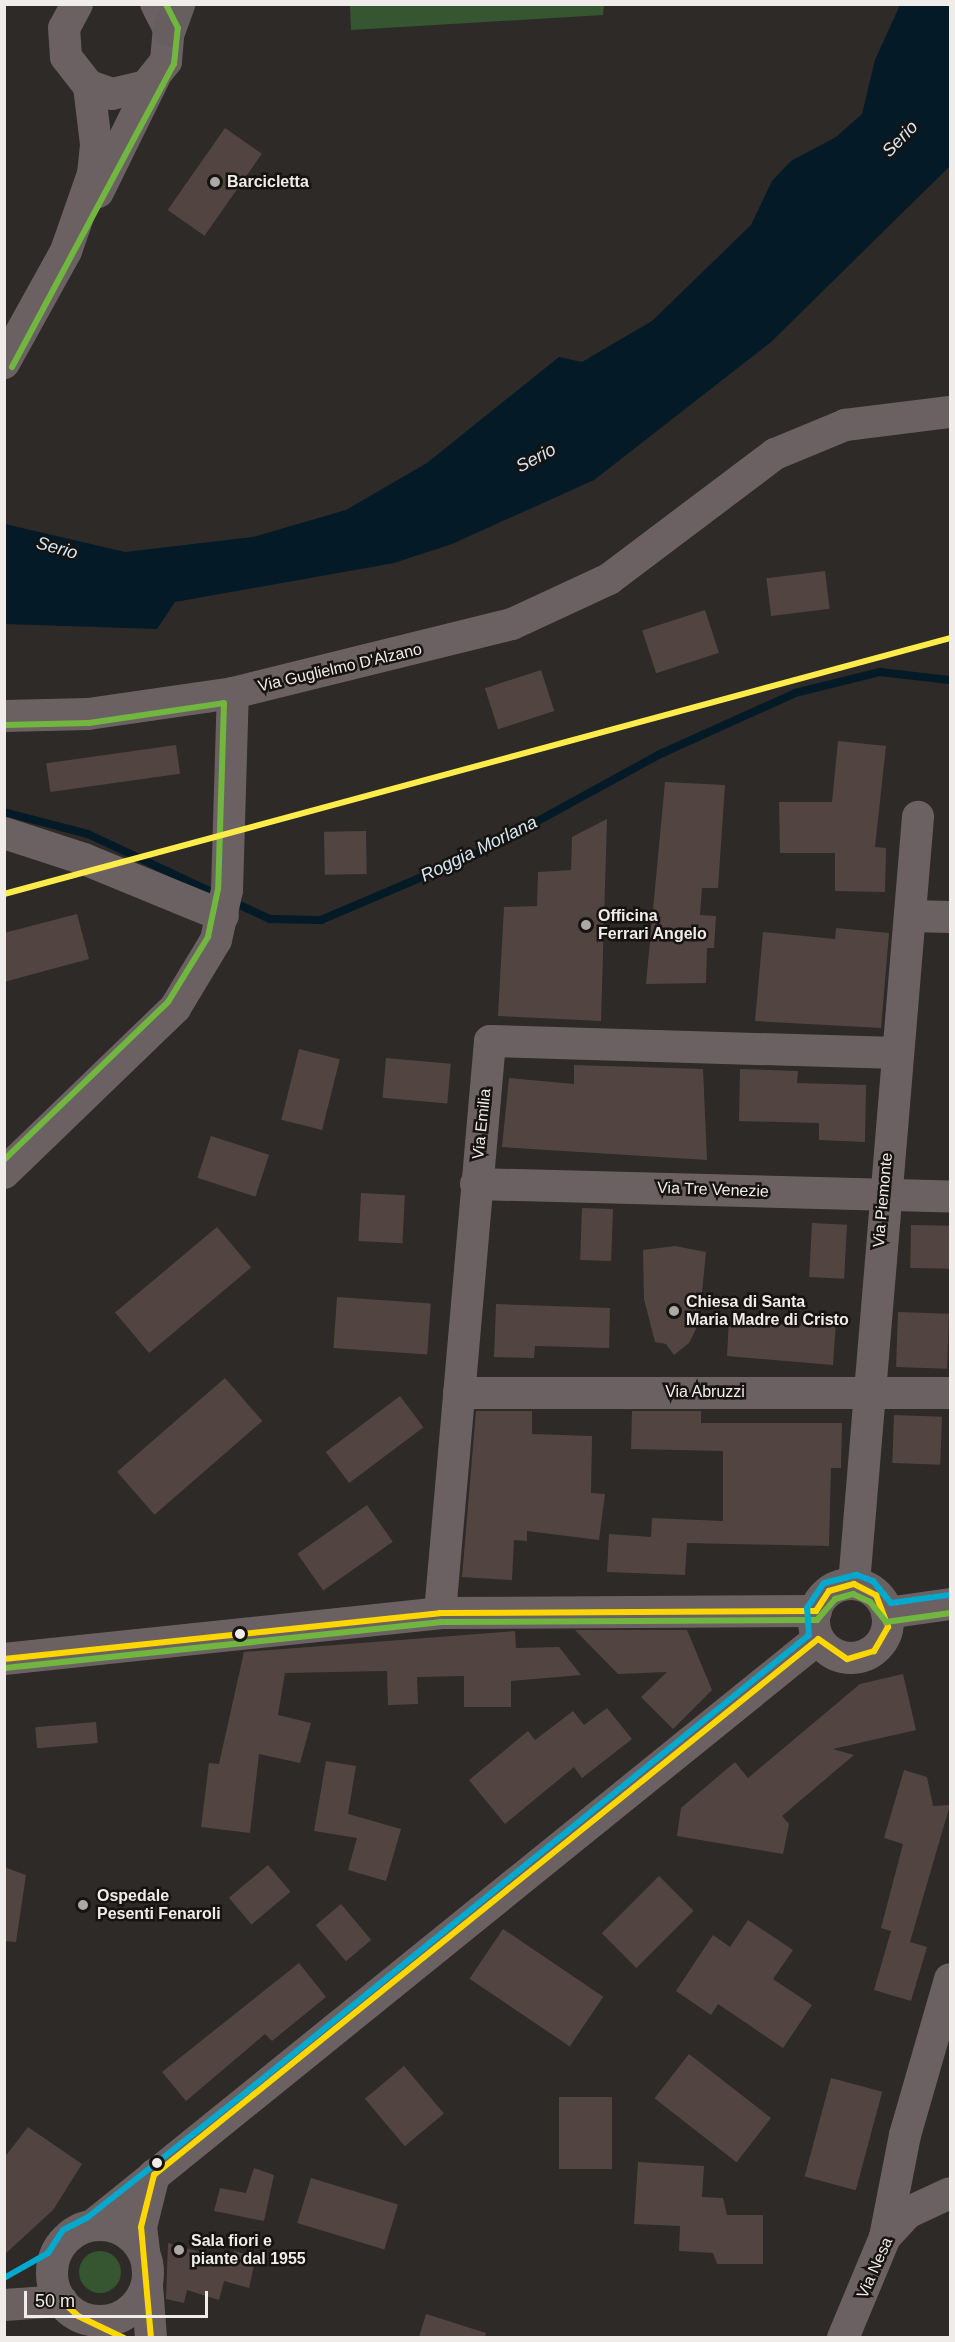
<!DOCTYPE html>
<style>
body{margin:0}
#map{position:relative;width:955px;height:2342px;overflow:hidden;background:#2d2a28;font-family:Helvetica,sans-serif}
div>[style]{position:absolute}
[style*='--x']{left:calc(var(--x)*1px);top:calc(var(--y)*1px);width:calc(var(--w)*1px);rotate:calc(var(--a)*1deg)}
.green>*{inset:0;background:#365632}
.round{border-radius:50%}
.water>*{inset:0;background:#041a26}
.stream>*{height:8px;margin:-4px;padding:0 4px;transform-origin:4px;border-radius:4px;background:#041a26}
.building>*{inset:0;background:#524541;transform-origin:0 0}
.minor>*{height:32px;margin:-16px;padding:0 16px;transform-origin:16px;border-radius:16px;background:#6b6163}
.minor>.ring{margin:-16px;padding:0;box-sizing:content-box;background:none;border:32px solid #6b6163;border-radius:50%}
.highway>*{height:33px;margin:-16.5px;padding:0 16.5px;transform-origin:16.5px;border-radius:16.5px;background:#665e5f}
.bus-1>*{height:6px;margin:-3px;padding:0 3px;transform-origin:3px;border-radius:3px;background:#ffd700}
.bus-2>*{height:6px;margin:-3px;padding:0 3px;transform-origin:3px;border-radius:3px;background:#71b73f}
.bus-3>*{height:6px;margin:-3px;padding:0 3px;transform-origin:3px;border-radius:3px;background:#00a9ce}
.tram-1>*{height:6px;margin:-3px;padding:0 3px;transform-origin:3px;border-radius:3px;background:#fdec4a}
.dots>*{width:16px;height:16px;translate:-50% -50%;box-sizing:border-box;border:3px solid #161311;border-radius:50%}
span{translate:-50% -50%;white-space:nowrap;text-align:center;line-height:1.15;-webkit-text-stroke:5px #161311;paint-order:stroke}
.poi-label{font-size:16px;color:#f0ecea;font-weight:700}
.left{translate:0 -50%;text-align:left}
.street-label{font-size:16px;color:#f0ecea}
.water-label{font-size:18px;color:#d4e8f4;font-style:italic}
.frame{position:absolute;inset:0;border:6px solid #f0ecea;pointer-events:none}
.scale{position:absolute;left:24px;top:2291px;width:184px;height:27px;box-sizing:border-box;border:3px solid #f0ecea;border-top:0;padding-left:8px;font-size:18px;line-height:21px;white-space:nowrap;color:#f0ecea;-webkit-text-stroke:4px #161311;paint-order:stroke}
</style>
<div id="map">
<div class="green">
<div style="clip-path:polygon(350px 5px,350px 4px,604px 5px,603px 15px,351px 30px)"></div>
<div class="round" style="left:79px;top:2251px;width:42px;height:42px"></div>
</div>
<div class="water">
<div style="clip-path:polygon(900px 5px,950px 5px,950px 166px,771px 342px,594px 480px,452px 544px,394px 563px,175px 602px,157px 629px,5px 624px,5px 524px,125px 552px,253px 537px,346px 510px,427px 463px,559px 357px,582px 362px,652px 321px,751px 225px,772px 181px,791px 161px,836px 137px,862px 114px,875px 60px)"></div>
</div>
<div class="stream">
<div style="--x:4;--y:812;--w:87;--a:14.7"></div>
<div style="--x:88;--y:834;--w:144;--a:25.1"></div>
<div style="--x:231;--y:901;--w:43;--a:24.8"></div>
<div style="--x:270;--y:919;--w:51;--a:1.1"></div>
<div style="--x:321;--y:920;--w:176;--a:-23.1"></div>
<div style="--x:483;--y:851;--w:200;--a:-28.7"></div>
<div style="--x:658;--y:755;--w:150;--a:-24.3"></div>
<div style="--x:795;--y:693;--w:88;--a:-13.9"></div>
<div style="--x:880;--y:672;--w:70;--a:6.5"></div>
</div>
<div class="building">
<div style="left:225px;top:128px;width:45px;height:100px;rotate:35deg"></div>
<div style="left:825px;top:571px;width:38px;height:59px;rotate:83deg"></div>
<div style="left:705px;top:610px;width:45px;height:66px;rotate:72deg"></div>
<div style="left:541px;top:670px;width:43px;height:59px;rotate:72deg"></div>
<div style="clip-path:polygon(838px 741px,886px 746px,875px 847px,886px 848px,885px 892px,835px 891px,835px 853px,780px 853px,779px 802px,832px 802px)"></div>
<div style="left:176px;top:745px;width:29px;height:131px;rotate:82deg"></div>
<div style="clip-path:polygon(665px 782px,725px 785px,718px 888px,702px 888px,700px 915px,716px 916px,714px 948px,707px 948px,706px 983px,646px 984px)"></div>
<div style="clip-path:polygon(607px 819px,601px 1021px,498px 1016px,504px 907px,537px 906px,538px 872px,571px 870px,572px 837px)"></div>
<div style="left:366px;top:831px;width:43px;height:42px;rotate:89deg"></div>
<div style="clip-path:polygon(77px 914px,89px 959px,4px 982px,4px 933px)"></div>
<div style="clip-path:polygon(836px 928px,889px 933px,881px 1028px,755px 1021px,763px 932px,835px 939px)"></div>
<div style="left:299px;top:1049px;width:42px;height:73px;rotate:14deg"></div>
<div style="left:386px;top:1058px;width:65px;height:40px;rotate:5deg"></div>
<div style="clip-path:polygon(574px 1065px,703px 1069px,707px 1160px,502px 1147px,509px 1078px,574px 1084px)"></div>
<div style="clip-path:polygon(740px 1069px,798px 1071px,797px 1083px,866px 1085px,865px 1142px,819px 1140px,819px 1123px,739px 1121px)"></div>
<div style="left:211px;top:1136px;width:61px;height:44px;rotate:18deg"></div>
<div style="left:361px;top:1193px;width:44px;height:48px;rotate:3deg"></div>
<div style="left:582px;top:1208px;width:31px;height:52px;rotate:2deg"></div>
<div style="left:812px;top:1223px;width:35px;height:54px;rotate:3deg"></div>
<div style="left:911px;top:1225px;width:40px;height:43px;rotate:1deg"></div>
<div style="left:217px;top:1227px;width:53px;height:133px;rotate:50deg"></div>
<div style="clip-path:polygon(675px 1246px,706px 1252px,699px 1323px,689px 1343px,674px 1355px,666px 1344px,655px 1342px,644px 1299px,643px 1250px)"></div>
<div style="left:337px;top:1297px;width:94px;height:51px;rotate:4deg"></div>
<div style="clip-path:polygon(496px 1304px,610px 1308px,609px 1348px,535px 1346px,534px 1358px,494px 1357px)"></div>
<div style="left:898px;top:1312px;width:51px;height:55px;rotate:2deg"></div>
<div style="clip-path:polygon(801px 1319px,836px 1321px,833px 1365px,727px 1356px,729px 1320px,801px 1326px)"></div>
<div style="left:225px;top:1378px;width:57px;height:143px;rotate:49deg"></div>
<div style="left:400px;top:1396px;width:39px;height:93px;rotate:53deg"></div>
<div style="clip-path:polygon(476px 1411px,532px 1411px,532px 1434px,592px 1436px,591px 1493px,605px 1494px,599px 1540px,527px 1531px,527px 1541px,514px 1540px,512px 1580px,462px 1577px)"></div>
<div style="clip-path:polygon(632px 1411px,701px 1411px,701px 1423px,842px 1423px,841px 1468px,831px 1468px,829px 1546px,687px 1543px,685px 1575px,607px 1572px,609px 1534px,651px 1537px,652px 1518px,723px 1521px,723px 1451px,631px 1449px)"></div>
<div style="left:894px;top:1415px;width:48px;height:48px;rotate:2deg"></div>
<div style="left:367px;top:1505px;width:45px;height:85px;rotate:55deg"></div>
<div style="clip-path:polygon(575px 1630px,687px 1630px,712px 1690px,673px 1729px,641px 1697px,667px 1672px,618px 1674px)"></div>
<div style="clip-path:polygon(515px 1631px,516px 1648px,559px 1647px,581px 1675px,511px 1681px,511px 1707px,464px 1707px,464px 1676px,417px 1677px,418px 1704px,388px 1705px,387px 1671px,285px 1673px,278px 1715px,311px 1723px,300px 1763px,259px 1754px,250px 1833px,201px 1827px,209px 1763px,219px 1764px,244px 1652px)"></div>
<div style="clip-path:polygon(903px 1674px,916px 1730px,833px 1749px,854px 1755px,782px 1816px,789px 1824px,783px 1854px,677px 1836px,681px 1808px,735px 1762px,748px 1778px,860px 1684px)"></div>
<div style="clip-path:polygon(607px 1708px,632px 1739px,582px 1778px,574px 1767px,505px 1824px,469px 1780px,528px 1731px,535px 1740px,573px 1711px,584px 1725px)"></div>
<div style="left:96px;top:1722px;width:21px;height:61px;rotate:85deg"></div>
<div style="clip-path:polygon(326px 1761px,356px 1766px,348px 1814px,401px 1829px,386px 1881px,348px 1870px,357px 1838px,314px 1831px)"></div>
<div style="clip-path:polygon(904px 1770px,927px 1777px,933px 1806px,950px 1805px,910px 1942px,927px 1947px,911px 2001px,874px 1990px,891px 1931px,881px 1928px,903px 1844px,884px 1838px)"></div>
<div style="left:268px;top:1865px;width:35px;height:51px;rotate:50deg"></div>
<div style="clip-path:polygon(4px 1867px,26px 1875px,16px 1942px,4px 1941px)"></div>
<div style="left:659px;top:1876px;width:49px;height:81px;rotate:45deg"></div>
<div style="left:341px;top:1904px;width:47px;height:33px;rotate:50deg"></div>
<div style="clip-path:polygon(748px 1920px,793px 1950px,773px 1979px,812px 2005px,783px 2048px,718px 2004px,711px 2015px,676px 1991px,713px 1935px,730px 1947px)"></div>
<div style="left:503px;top:1929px;width:121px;height:60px;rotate:34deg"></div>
<div style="clip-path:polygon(299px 1963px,326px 1997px,272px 2041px,265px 2034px,186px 2101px,162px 2072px)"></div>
<div style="left:689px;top:2054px;width:104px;height:56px;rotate:38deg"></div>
<div style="left:404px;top:2066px;width:62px;height:51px;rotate:50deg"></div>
<div style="left:831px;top:2078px;width:53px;height:102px;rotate:15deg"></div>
<div style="left:559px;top:2097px;width:53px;height:72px"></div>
<div style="clip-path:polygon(28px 2127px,82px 2164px,53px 2210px,4px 2255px,4px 2158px)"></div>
<div style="clip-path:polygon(638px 2162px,704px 2166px,702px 2197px,723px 2198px,727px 2215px,763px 2215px,763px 2264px,717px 2264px,713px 2253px,679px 2251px,680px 2226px,634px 2224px)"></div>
<div style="clip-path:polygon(254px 2168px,274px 2175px,264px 2221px,214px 2211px,220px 2188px,246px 2193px)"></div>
<div style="left:311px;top:2178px;width:91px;height:47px;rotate:17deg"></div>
<div style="clip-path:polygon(168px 2243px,232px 2261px,234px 2251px,256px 2257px,249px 2288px,224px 2281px,219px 2300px,187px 2290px,184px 2303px,166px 2299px)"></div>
<div style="clip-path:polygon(426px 2314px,486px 2333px,485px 2337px,419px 2337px)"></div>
</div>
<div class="minor">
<div style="--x:77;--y:4;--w:27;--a:118"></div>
<div style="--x:64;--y:28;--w:29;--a:86"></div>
<div style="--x:66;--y:57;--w:37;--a:52"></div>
<div style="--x:89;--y:86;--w:24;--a:19"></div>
<div style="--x:112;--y:94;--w:35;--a:-13"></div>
<div style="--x:146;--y:86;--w:32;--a:-51"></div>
<div style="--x:166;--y:61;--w:32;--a:-85"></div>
<div style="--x:169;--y:29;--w:28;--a:-117"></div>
<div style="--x:98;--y:192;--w:127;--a:-63.8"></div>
<div style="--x:4;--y:363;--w:128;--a:-61"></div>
<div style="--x:66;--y:251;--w:82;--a:-70.7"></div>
<div style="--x:93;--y:174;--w:30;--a:-84"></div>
<div style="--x:96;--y:144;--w:58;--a:-96.9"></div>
<div style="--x:4;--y:716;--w:84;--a:-1.4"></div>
<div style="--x:88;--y:714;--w:147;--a:-8.2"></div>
<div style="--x:233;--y:693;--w:287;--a:-13.9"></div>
<div style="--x:512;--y:624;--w:107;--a:-24.9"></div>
<div style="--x:609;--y:579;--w:208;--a:-37"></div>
<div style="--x:775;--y:454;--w:76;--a:-22.5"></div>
<div style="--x:845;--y:425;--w:106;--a:-7.1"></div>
<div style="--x:4;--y:833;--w:84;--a:18"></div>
<div style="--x:84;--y:859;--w:150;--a:22.3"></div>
<div style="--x:910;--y:916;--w:40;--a:1.4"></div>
<div style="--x:4;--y:1173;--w:238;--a:-44"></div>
<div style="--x:175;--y:1008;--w:79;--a:-58.9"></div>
<div style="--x:216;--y:940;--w:51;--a:-77.6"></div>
<div style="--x:227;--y:890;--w:197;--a:-88.3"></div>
<div style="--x:476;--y:1184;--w:474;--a:1.5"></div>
<div style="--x:459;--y:1393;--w:491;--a:0"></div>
<div style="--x:854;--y:1584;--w:770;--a:-85.23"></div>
<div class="ring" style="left:814px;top:1584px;width:42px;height:42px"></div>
<div style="--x:440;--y:1613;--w:574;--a:-85"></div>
<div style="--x:490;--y:1041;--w:408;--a:1.7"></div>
<div style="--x:887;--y:1613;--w:64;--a:-8.1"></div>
<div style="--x:4;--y:1659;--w:438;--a:-6"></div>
<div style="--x:440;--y:1613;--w:376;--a:-0.3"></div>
<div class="ring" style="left:52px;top:2225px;width:64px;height:64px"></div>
<div style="--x:93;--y:2225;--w:932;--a:-38.95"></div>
<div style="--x:885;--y:2237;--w:104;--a:-78.9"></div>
<div style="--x:905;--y:2135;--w:162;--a:-73.9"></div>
<div style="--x:144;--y:2251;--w:24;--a:-97"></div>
<div style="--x:141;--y:2227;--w:54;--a:-76"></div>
<div style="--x:147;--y:2286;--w:52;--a:85.6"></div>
<div style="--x:4;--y:2305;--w:58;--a:-3.9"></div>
<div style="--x:843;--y:2338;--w:109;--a:-67.4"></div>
<div style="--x:885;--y:2237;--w:33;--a:-47"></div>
<div style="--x:907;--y:2213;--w:47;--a:-24.9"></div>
</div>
<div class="highway">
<div style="--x:169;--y:29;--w:27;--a:-70"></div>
</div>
<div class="bus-1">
<div style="--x:816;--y:1611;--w:24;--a:-57"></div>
<div style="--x:829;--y:1591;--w:26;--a:-16"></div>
<div style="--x:854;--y:1584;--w:25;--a:27"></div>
<div style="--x:876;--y:1595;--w:34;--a:69"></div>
<div style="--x:888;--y:1627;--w:28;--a:120"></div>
<div style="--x:874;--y:1651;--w:28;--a:163"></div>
<div style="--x:847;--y:1659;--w:35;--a:-145"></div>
<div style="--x:4;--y:1659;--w:438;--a:-6"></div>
<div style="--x:440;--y:1613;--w:376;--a:-0.3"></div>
<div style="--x:62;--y:2301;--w:22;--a:43"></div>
<div style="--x:78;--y:2316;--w:51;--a:25.6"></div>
<div style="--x:151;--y:2338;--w:111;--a:-95.1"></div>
<div style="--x:141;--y:2227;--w:54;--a:-76"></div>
<div style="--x:154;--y:2175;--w:853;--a:-38.91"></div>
</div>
<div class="bus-2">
<div style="--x:12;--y:367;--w:344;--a:-61.9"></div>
<div style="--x:174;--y:64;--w:36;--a:-84"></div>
<div style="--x:178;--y:28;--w:27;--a:-117"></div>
<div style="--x:4;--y:725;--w:85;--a:-1.3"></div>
<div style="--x:89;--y:723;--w:136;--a:-8.4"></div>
<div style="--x:224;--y:703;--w:186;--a:91.8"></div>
<div style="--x:218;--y:889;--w:49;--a:101.8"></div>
<div style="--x:208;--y:937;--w:76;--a:121.6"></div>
<div style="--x:168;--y:1002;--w:228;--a:136.1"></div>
<div style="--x:5;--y:1668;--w:437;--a:-6"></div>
<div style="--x:440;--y:1622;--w:377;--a:-0.3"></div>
<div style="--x:817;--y:1620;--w:28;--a:-49"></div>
<div style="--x:835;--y:1599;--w:19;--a:-16"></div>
<div style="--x:853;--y:1594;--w:19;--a:25"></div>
<div style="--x:870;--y:1602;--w:26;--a:51"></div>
<div style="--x:886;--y:1622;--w:65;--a:-8"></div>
</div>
<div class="bus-3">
<div style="--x:4;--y:2278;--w:51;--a:-29.6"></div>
<div style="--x:48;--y:2253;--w:27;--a:-57"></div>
<div style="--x:63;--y:2230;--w:28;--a:-27"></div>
<div style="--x:88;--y:2217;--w:206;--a:-38.3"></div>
<div style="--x:250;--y:2089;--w:720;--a:-39.08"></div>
<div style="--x:809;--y:1635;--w:27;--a:-94"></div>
<div style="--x:807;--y:1608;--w:30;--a:-56"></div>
<div style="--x:824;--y:1583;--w:34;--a:-14"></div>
<div style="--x:857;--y:1575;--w:17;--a:21"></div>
<div style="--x:873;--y:1581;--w:28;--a:51"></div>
<div style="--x:891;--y:1603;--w:59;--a:-7.9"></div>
</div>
<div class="tram-1">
<div style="--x:4;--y:894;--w:980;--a:-15.14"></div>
</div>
<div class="dots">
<div style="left:215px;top:182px;background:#aca8a6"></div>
<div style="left:586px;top:925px;background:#aca8a6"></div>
<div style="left:674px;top:1311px;background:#aca8a6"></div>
<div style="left:240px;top:1634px;background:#f0ecea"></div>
<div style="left:83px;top:1905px;background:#aca8a6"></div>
<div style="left:157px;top:2163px;background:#f0ecea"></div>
<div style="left:179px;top:2250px;background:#aca8a6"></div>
</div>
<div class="poi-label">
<span class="left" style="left:227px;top:182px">Barcicletta</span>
<span class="left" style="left:598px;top:925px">Officina<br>Ferrari Angelo</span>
<span class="left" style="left:686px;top:1311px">Chiesa di Santa<br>Maria Madre di Cristo</span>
<span class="left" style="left:97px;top:1905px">Ospedale<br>Pesenti Fenaroli</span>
<span class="left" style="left:191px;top:2250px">Sala fiori e<br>piante dal 1955</span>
</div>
<div class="street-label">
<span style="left:340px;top:668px;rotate:-13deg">Via Guglielmo D'Alzano</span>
<span style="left:482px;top:1124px;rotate:-84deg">Via Emilia</span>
<span style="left:713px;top:1190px;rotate:2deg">Via Tre Venezie</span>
<span style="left:883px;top:1200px;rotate:-85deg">Via Piemonte</span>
<span style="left:705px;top:1392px">Via Abruzzi</span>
<span style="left:875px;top:2268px;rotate:-66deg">Via Nesa</span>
</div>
<div class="water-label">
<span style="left:900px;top:139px;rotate:-46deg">Serio</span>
<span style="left:536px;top:458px;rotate:-28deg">Serio</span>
<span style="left:57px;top:548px;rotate:16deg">Serio</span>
<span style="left:479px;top:849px;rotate:-26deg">Roggia Morlana</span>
</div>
<div class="frame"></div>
<div class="scale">50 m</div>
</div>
